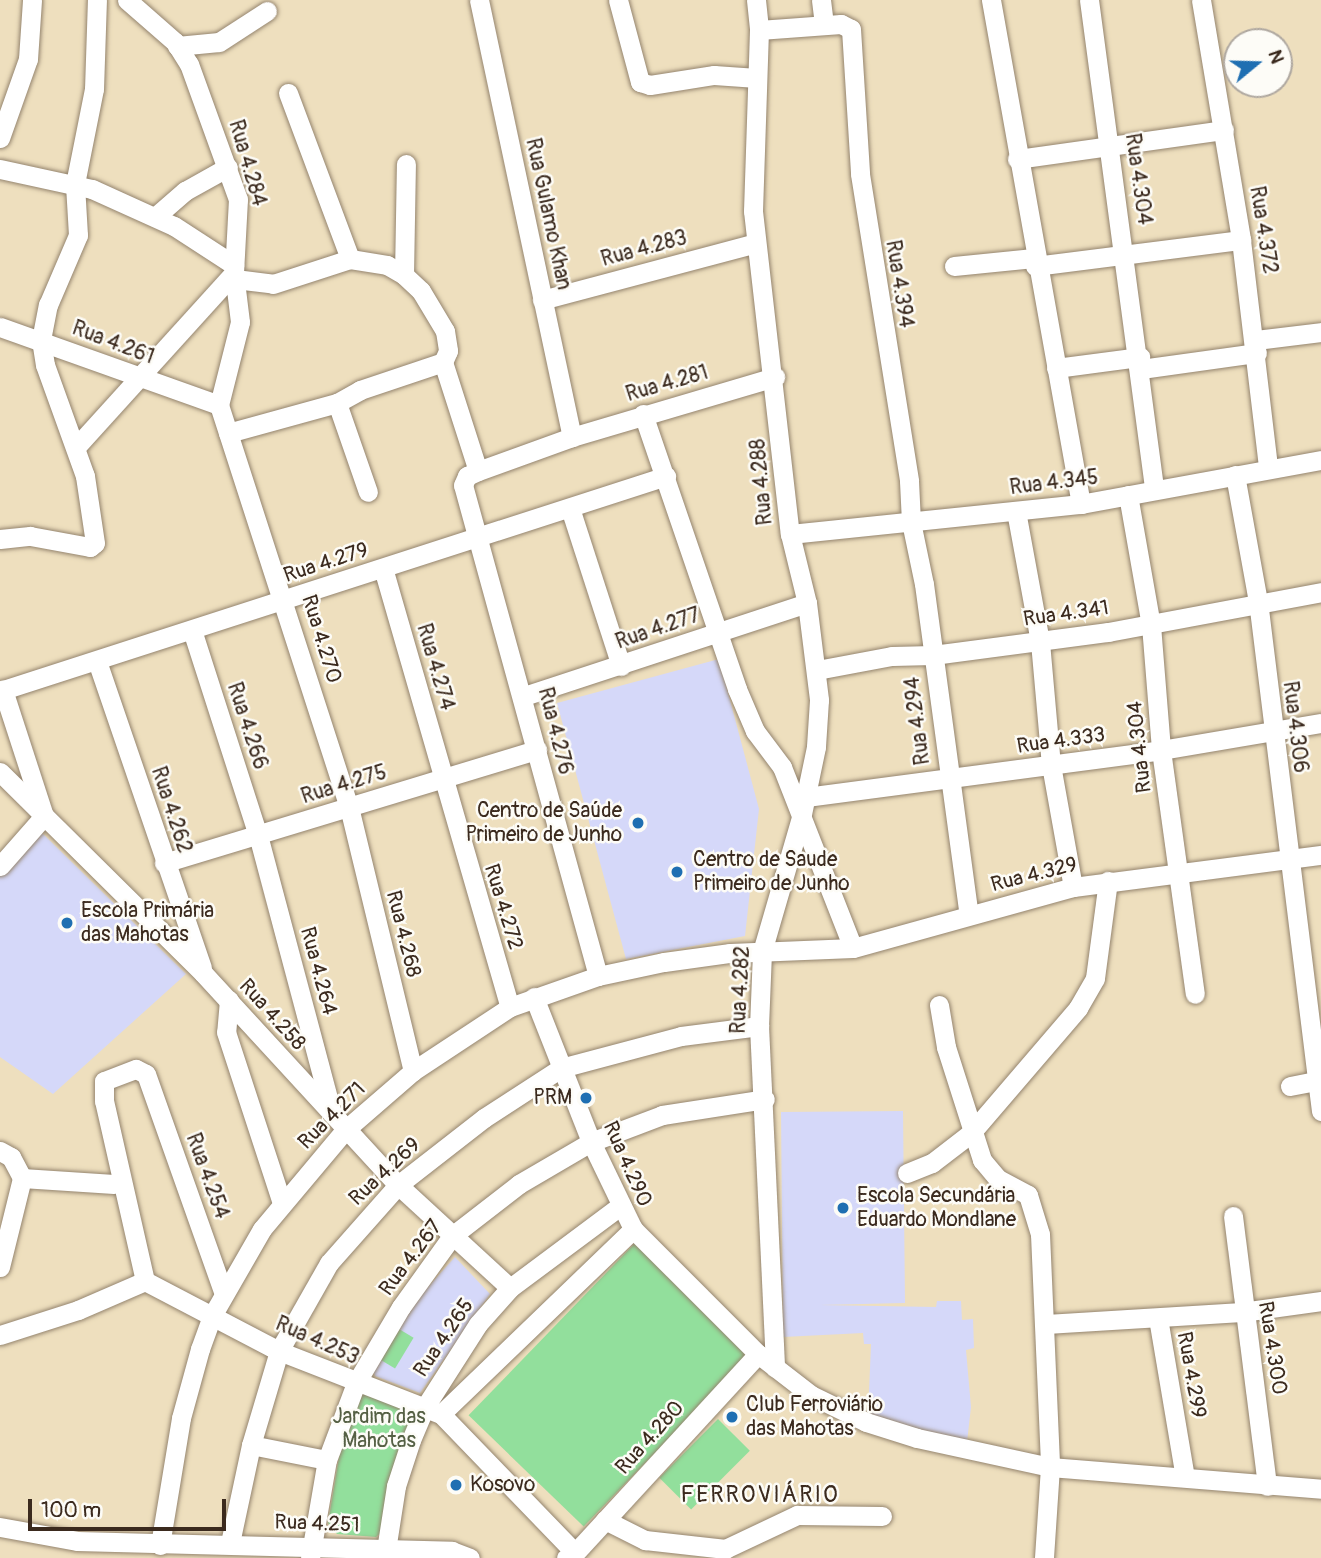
<!DOCTYPE html>
<meta charset="utf-8">
<style>
body{margin:0}
#map{position:relative;width:1321px;height:1558px;overflow:hidden;background:#eedfbe;font-family:Pangolin,sans-serif}
div>[style]{position:absolute}
[style*='--x']{left:calc(var(--x)*1px);top:calc(var(--y)*1px);width:calc(var(--w)*1px);rotate:calc(var(--a)*1deg)}
.built>*{inset:0;background:#d5d8f9}
.green>*{inset:0;background:#92df9c;transform-origin:0 0}
.roads{filter:drop-shadow(0 0 2px #94846e) drop-shadow(0 0 2px #94846e)}
.minor>*{height:19px;margin:-9.5px;padding:0 9.5px;transform-origin:9.5px;border-radius:9.5px;background:#fff}
.dots>*{width:19px;height:19px;translate:-50% -50%;box-sizing:border-box;border:4px solid #fdfcf7;border-radius:50%}
span{translate:-50% -50%;white-space:nowrap;text-align:center;line-height:1.15;-webkit-text-stroke:5px #fdfcf7;paint-order:stroke}
.street-label{font-size:21px;color:#3b2a1e}
.poi-label{font-size:21px;color:#3b2a1e}
.right{translate:-100% -50%;text-align:right}
.left{translate:0 -50%;text-align:left}
.park-label{font-size:21px;color:#556044}
.neighbourhood-label{font-size:23px;color:#3b2a1e;letter-spacing:2px}
.north{position:absolute;left:1223px;top:28px;width:70px;height:70px;box-sizing:border-box;background:#fdfcf7;border:2px solid #afa8a0;border-radius:50%;rotate:71deg;font-size:19px;font-weight:700;line-height:28px;text-align:center;color:#3b2a1e}
.north::after{content:'';display:block;margin:auto;width:24px;height:32px;background:#1f6fb2;clip-path:polygon(50% 0,100% 100%,50% 72%,0 100%)}
.scale{position:absolute;left:28px;top:1499px;width:198px;height:32px;box-sizing:border-box;border:4px solid #3b2a1e;border-top:0;padding-left:9px;font-size:21px;line-height:24px;white-space:nowrap;color:#3b2a1e;-webkit-text-stroke:5px #fdfcf7;paint-order:stroke}
</style>
<div id="map">
<div class="built">
<div style="clip-path:polygon(719px 659px,759px 809px,745px 936px,626px 959px,557px 703px)"></div>
<div style="clip-path:polygon(37px 828px,186px 974px,53px 1094px,0 1057px,0 872px)"></div>
<div style="clip-path:polygon(903px 1111px,905px 1303px,820px 1305px,936px 1307px,937px 1301px,961px 1301px,962px 1320px,973px 1319px,974px 1348px,966px 1350px,971px 1407px,967px 1442px,868px 1416px,871px 1344px,864px 1344px,863px 1333px,783px 1337px,781px 1112px)"></div>
<div style="clip-path:polygon(455px 1257px,490px 1294px,420px 1393px,375px 1376px,373px 1370px,418px 1298px)"></div>
</div>
<div class="green">
<div style="left:636px;top:1242px;width:160px;height:241px;rotate:44deg"></div>
<div style="left:399px;top:1329px;width:17px;height:36px;rotate:31deg"></div>
<div style="clip-path:polygon(367px 1391px,411px 1408px,408px 1414px,414px 1417px,386px 1528px,376px 1537px,337px 1534px,328px 1523px,339px 1457px,359px 1396px)"></div>
<div style="left:718px;top:1419px;width:45px;height:83px;rotate:45deg"></div>
</div>
<div class="roads">
<div class="minor">
<div style="--x:127;--y:0;--w:64;--a:41.2"></div>
<div style="--x:175;--y:42;--w:26;--a:58"></div>
<div style="--x:189;--y:64;--w:144;--a:70.1"></div>
<div style="--x:238;--y:199;--w:74;--a:93.1"></div>
<div style="--x:234;--y:273;--w:49;--a:83"></div>
<div style="--x:240;--y:322;--w:86;--a:104.2"></div>
<div style="--x:219;--y:405;--w:422;--a:72.1"></div>
<div style="--x:349;--y:807;--w:272;--a:76.4"></div>
<div style="--x:479;--y:0;--w:447;--a:78"></div>
<div style="--x:618;--y:0;--w:85;--a:75"></div>
<div style="--x:640;--y:82;--w:10;--a:17"></div>
<div style="--x:650;--y:85;--w:65;--a:-8.9"></div>
<div style="--x:714;--y:75;--w:43;--a:4"></div>
<div style="--x:756;--y:0;--w:30;--a:84"></div>
<div style="--x:759;--y:30;--w:181;--a:91.9"></div>
<div style="--x:753;--y:211;--w:325;--a:83.5"></div>
<div style="--x:790;--y:534;--w:71;--a:76.2"></div>
<div style="--x:807;--y:603;--w:98;--a:82.9"></div>
<div style="--x:819;--y:700;--w:47;--a:93.7"></div>
<div style="--x:816;--y:747;--w:68;--a:101.8"></div>
<div style="--x:802;--y:814;--w:144;--a:106.2"></div>
<div style="--x:762;--y:952;--w:74;--a:92.3"></div>
<div style="--x:759;--y:1026;--w:342;--a:87.3"></div>
<div style="--x:821;--y:0;--w:25;--a:83"></div>
<div style="--x:991;--y:0;--w:512;--a:79.88"></div>
<div style="--x:1089;--y:0;--w:494;--a:82.4"></div>
<div style="--x:1201;--y:0;--w:243;--a:80.5"></div>
<div style="--x:1241;--y:240;--w:230;--a:83.2"></div>
<div style="--x:759;--y:30;--w:82;--a:-4.2"></div>
<div style="--x:841;--y:24;--w:11;--a:27"></div>
<div style="--x:851;--y:29;--w:145;--a:86.4"></div>
<div style="--x:860;--y:174;--w:311;--a:80.9"></div>
<div style="--x:909;--y:481;--w:41;--a:87.2"></div>
<div style="--x:911;--y:522;--w:63;--a:78.2"></div>
<div style="--x:924;--y:584;--w:334;--a:82.3"></div>
<div style="--x:177;--y:46;--w:42;--a:-5.4"></div>
<div style="--x:219;--y:42;--w:57;--a:-32.9"></div>
<div style="--x:288;--y:93;--w:177;--a:69.5"></div>
<div style="--x:0;--y:138;--w:84;--a:-70.5"></div>
<div style="--x:28;--y:59;--w:59;--a:-86.1"></div>
<div style="--x:1017;--y:159;--w:209;--a:-8"></div>
<div style="--x:0;--y:169;--w:94;--a:12.3"></div>
<div style="--x:92;--y:189;--w:90;--a:24.3"></div>
<div style="--x:174;--y:226;--w:72;--a:33"></div>
<div style="--x:155;--y:217;--w:40;--a:-41"></div>
<div style="--x:185;--y:191;--w:49;--a:-29.2"></div>
<div style="--x:954;--y:266;--w:80;--a:-5.7"></div>
<div style="--x:1035;--y:266;--w:208;--a:-7.2"></div>
<div style="--x:404;--y:275;--w:111;--a:-89"></div>
<div style="--x:235;--y:279;--w:38;--a:7"></div>
<div style="--x:273;--y:284;--w:81;--a:-18"></div>
<div style="--x:350;--y:259;--w:37;--a:9"></div>
<div style="--x:387;--y:265;--w:20;--a:30"></div>
<div style="--x:404;--y:275;--w:23;--a:43"></div>
<div style="--x:421;--y:291;--w:47;--a:59"></div>
<div style="--x:445;--y:331;--w:20;--a:81"></div>
<div style="--x:448;--y:351;--w:12;--a:114"></div>
<div style="--x:443;--y:362;--w:114;--a:72.2"></div>
<div style="--x:542;--y:300;--w:221;--a:-14.9"></div>
<div style="--x:0;--y:327;--w:232;--a:19.6"></div>
<div style="--x:1256;--y:340;--w:65;--a:-7"></div>
<div style="--x:1056;--y:368;--w:85;--a:-7.5"></div>
<div style="--x:1141;--y:369;--w:117;--a:-7.9"></div>
<div style="--x:337;--y:403;--w:94;--a:70.8"></div>
<div style="--x:643;--y:414;--w:291;--a:71.1"></div>
<div style="--x:737;--y:689;--w:46;--a:66.8"></div>
<div style="--x:755;--y:731;--w:45;--a:53.1"></div>
<div style="--x:782;--y:767;--w:194;--a:68.6"></div>
<div style="--x:228;--y:433;--w:113;--a:-15.4"></div>
<div style="--x:337;--y:403;--w:26;--a:-29"></div>
<div style="--x:360;--y:390;--w:88;--a:-18.6"></div>
<div style="--x:76;--y:447;--w:235;--a:-47.8"></div>
<div style="--x:1235;--y:475;--w:128;--a:79.7"></div>
<div style="--x:1258;--y:601;--w:514;--a:82.96"></div>
<div style="--x:1128;--y:495;--w:132;--a:80"></div>
<div style="--x:1151;--y:625;--w:125;--a:85.4"></div>
<div style="--x:1161;--y:750;--w:246;--a:82.1"></div>
<div style="--x:570;--y:508;--w:166;--a:72.1"></div>
<div style="--x:1016;--y:511;--w:133;--a:79.6"></div>
<div style="--x:1040;--y:642;--w:123;--a:84.9"></div>
<div style="--x:1051;--y:765;--w:124;--a:79.8"></div>
<div style="--x:790;--y:534;--w:293;--a:-5.9"></div>
<div style="--x:1081;--y:504;--w:244;--a:-10.4"></div>
<div style="--x:0;--y:539;--w:30;--a:-6"></div>
<div style="--x:30;--y:536;--w:61;--a:10.4"></div>
<div style="--x:90;--y:547;--w:6;--a:-39"></div>
<div style="--x:95;--y:543;--w:68;--a:-98.5"></div>
<div style="--x:85;--y:476;--w:118;--a:-109.8"></div>
<div style="--x:45;--y:365;--w:25;--a:-99"></div>
<div style="--x:41;--y:340;--w:36;--a:-79"></div>
<div style="--x:48;--y:305;--w:76;--a:-66.8"></div>
<div style="--x:78;--y:235;--w:51;--a:-93.4"></div>
<div style="--x:75;--y:184;--w:97;--a:-78.7"></div>
<div style="--x:94;--y:89;--w:89;--a:-88.1"></div>
<div style="--x:383;--y:568;--w:457;--a:73.9"></div>
<div style="--x:192;--y:630;--w:215;--a:72.2"></div>
<div style="--x:258;--y:835;--w:288;--a:75.1"></div>
<div style="--x:97;--y:661;--w:324;--a:71.1"></div>
<div style="--x:817;--y:670;--w:76;--a:-10.6"></div>
<div style="--x:892;--y:656;--w:41;--a:-1.4"></div>
<div style="--x:933;--y:655;--w:177;--a:-7.5"></div>
<div style="--x:1108;--y:632;--w:217;--a:-10.6"></div>
<div style="--x:0;--y:691;--w:700;--a:-17.89"></div>
<div style="--x:524;--y:696;--w:298;--a:-18.2"></div>
<div style="--x:0;--y:772;--w:286;--a:44.7"></div>
<div style="--x:203;--y:973;--w:288;--a:47.4"></div>
<div style="--x:398;--y:1185;--w:152;--a:42.6"></div>
<div style="--x:806;--y:797;--w:358;--a:-7.5"></div>
<div style="--x:1161;--y:750;--w:162;--a:-9.6"></div>
<div style="--x:164;--y:863;--w:390;--a:-16.9"></div>
<div style="--x:0;--y:866;--w:67;--a:-48.7"></div>
<div style="--x:44;--y:816;--w:133;--a:-108"></div>
<div style="--x:598;--y:976;--w:509;--a:-105.37"></div>
<div style="--x:463;--y:485;--w:10;--a:-66"></div>
<div style="--x:467;--y:476;--w:12;--a:-24"></div>
<div style="--x:478;--y:471;--w:100;--a:-19.9"></div>
<div style="--x:572;--y:437;--w:212;--a:-16.5"></div>
<div style="--x:534;--y:997;--w:156;--a:68.5"></div>
<div style="--x:591;--y:1142;--w:97;--a:64.2"></div>
<div style="--x:633;--y:1229;--w:177;--a:45"></div>
<div style="--x:758;--y:1354;--w:67;--a:37.7"></div>
<div style="--x:811;--y:1395;--w:61;--a:26.1"></div>
<div style="--x:866;--y:1422;--w:53;--a:17.4"></div>
<div style="--x:917;--y:1438;--w:136;--a:12.3"></div>
<div style="--x:1050;--y:1467;--w:272;--a:4.6"></div>
<div style="--x:229;--y:1000;--w:32;--a:95"></div>
<div style="--x:226;--y:1032;--w:180;--a:71.9"></div>
<div style="--x:939;--y:1005;--w:43;--a:80.5"></div>
<div style="--x:946;--y:1047;--w:119;--a:72.3"></div>
<div style="--x:982;--y:1160;--w:25;--a:50"></div>
<div style="--x:998;--y:1179;--w:34;--a:28"></div>
<div style="--x:1028;--y:1195;--w:41;--a:72.9"></div>
<div style="--x:1040;--y:1234;--w:233;--a:87.5"></div>
<div style="--x:1050;--y:1467;--w:91;--a:93.8"></div>
<div style="--x:1290;--y:1086;--w:32;--a:-11"></div>
<div style="--x:0;--y:1151;--w:13;--a:29"></div>
<div style="--x:11;--y:1157;--w:24;--a:62"></div>
<div style="--x:907;--y:1173;--w:27;--a:-22"></div>
<div style="--x:932;--y:1163;--w:49;--a:-37.6"></div>
<div style="--x:971;--y:1133;--w:165;--a:-49.4"></div>
<div style="--x:1078;--y:1008;--w:34;--a:-60"></div>
<div style="--x:1095;--y:978;--w:98;--a:-82.4"></div>
<div style="--x:22;--y:1178;--w:92;--a:3.7"></div>
<div style="--x:1233;--y:1216;--w:272;--a:82.8"></div>
<div style="--x:0;--y:1267;--w:92;--a:-76.1"></div>
<div style="--x:145;--y:1281;--w:185;--a:-102.8"></div>
<div style="--x:104;--y:1101;--w:20;--a:-90"></div>
<div style="--x:104;--y:1081;--w:34;--a:-21"></div>
<div style="--x:136;--y:1069;--w:11;--a:27"></div>
<div style="--x:146;--y:1074;--w:233;--a:70.5"></div>
<div style="--x:1158;--y:1318;--w:161;--a:80.4"></div>
<div style="--x:1046;--y:1324;--w:196;--a:-3.5"></div>
<div style="--x:1242;--y:1312;--w:80;--a:-7.9"></div>
<div style="--x:0;--y:1335;--w:82;--a:-17.8"></div>
<div style="--x:78;--y:1310;--w:73;--a:-23.4"></div>
<div style="--x:145;--y:1281;--w:151;--a:27.6"></div>
<div style="--x:279;--y:1351;--w:174;--a:21.3"></div>
<div style="--x:441;--y:1414;--w:193;--a:46"></div>
<div style="--x:441;--y:1414;--w:267;--a:-43.9"></div>
<div style="--x:251;--y:1445;--w:77;--a:11.2"></div>
<div style="--x:605;--y:1520;--w:45;--a:26.6"></div>
<div style="--x:645;--y:1540;--w:81;--a:6.4"></div>
<div style="--x:725;--y:1549;--w:80;--a:-25.3"></div>
<div style="--x:797;--y:1515;--w:85;--a:0.7"></div>
<div style="--x:0;--y:1527;--w:78;--a:10.3"></div>
<div style="--x:77;--y:1541;--w:375;--a:1.5"></div>
<div style="--x:452;--y:1551;--w:19;--a:21"></div>
<div style="--x:230;--y:1543;--w:100;--a:-77.9"></div>
<div style="--x:251;--y:1445;--w:98;--a:-73.4"></div>
<div style="--x:279;--y:1351;--w:101;--a:-60.4"></div>
<div style="--x:329;--y:1263;--w:104;--a:-48.5"></div>
<div style="--x:398;--y:1185;--w:109;--a:-37.9"></div>
<div style="--x:484;--y:1118;--w:92;--a:-33"></div>
<div style="--x:561;--y:1068;--w:124;--a:-14.9"></div>
<div style="--x:681;--y:1036;--w:79;--a:-7.3"></div>
<div style="--x:160;--y:1545;--w:129;--a:-80.6"></div>
<div style="--x:181;--y:1418;--w:72;--a:-74.6"></div>
<div style="--x:200;--y:1349;--w:35;--a:-70"></div>
<div style="--x:212;--y:1316;--w:100;--a:-60.1"></div>
<div style="--x:262;--y:1229;--w:129;--a:-50"></div>
<div style="--x:345;--y:1130;--w:90;--a:-40.9"></div>
<div style="--x:413;--y:1071;--w:116;--a:-33.4"></div>
<div style="--x:510;--y:1007;--w:93;--a:-19.4"></div>
<div style="--x:598;--y:976;--w:67;--a:-12"></div>
<div style="--x:664;--y:962;--w:67;--a:-7.8"></div>
<div style="--x:730;--y:953;--w:123;--a:-2.3"></div>
<div style="--x:853;--y:948;--w:228;--a:-15.5"></div>
<div style="--x:1073;--y:887;--w:250;--a:-7.4"></div>
<div style="--x:386;--y:1550;--w:65;--a:-81.1"></div>
<div style="--x:396;--y:1486;--w:48;--a:-71.9"></div>
<div style="--x:411;--y:1440;--w:36;--a:-67"></div>
<div style="--x:425;--y:1407;--w:98;--a:-57.4"></div>
<div style="--x:478;--y:1324;--w:48;--a:-48.4"></div>
<div style="--x:510;--y:1288;--w:137;--a:-36.7"></div>
<div style="--x:310;--y:1558;--w:99;--a:-80.2"></div>
<div style="--x:327;--y:1460;--w:82;--a:-69.4"></div>
<div style="--x:356;--y:1383;--w:88;--a:-59.4"></div>
<div style="--x:401;--y:1307;--w:87;--a:-54.3"></div>
<div style="--x:452;--y:1236;--w:85;--a:-37.8"></div>
<div style="--x:519;--y:1184;--w:83;--a:-30.3"></div>
<div style="--x:591;--y:1142;--w:76;--a:-20.8"></div>
<div style="--x:662;--y:1115;--w:104;--a:-8.8"></div>
<div style="--x:566;--y:1558;--w:10;--a:-29"></div>
<div style="--x:575;--y:1553;--w:270;--a:-47.4"></div>
</div>
</div>
<div class="dots">
<div style="left:638px;top:823px;background:#1f6fb2"></div>
<div style="left:677px;top:872px;background:#1f6fb2"></div>
<div style="left:67px;top:923px;background:#1f6fb2"></div>
<div style="left:586px;top:1098px;background:#1f6fb2"></div>
<div style="left:843px;top:1208px;background:#1f6fb2"></div>
<div style="left:732px;top:1417px;background:#1f6fb2"></div>
<div style="left:456px;top:1485px;background:#1f6fb2"></div>
</div>
<div class="street-label">
<span style="left:247px;top:163px;rotate:74deg">Rua 4.284</span>
<span style="left:1138px;top:179px;rotate:82deg">Rua 4.304</span>
<span style="left:548px;top:214px;rotate:78deg">Rua Gulamo Khan</span>
<span style="left:1263px;top:230px;rotate:81deg">Rua 4.372</span>
<span style="left:644px;top:249px;rotate:-15deg">Rua 4.283</span>
<span style="left:899px;top:284px;rotate:81deg">Rua 4.394</span>
<span style="left:113px;top:343px;rotate:21deg">Rua 4.261</span>
<span style="left:667px;top:384px;rotate:-16deg">Rua 4.281</span>
<span style="left:762px;top:482px;rotate:-95deg">Rua 4.288</span>
<span style="left:1054px;top:483px;rotate:-7deg">Rua 4.345</span>
<span style="left:326px;top:563px;rotate:-18deg">Rua 4.279</span>
<span style="left:1066px;top:614px;rotate:-8deg">Rua 4.341</span>
<span style="left:658px;top:629px;rotate:-19deg">Rua 4.277</span>
<span style="left:321px;top:639px;rotate:73deg">Rua 4.270</span>
<span style="left:435px;top:667px;rotate:74deg">Rua 4.274</span>
<span style="left:918px;top:721px;rotate:-97deg">Rua 4.294</span>
<span style="left:247px;top:726px;rotate:72deg">Rua 4.266</span>
<span style="left:1295px;top:727px;rotate:83deg">Rua 4.306</span>
<span style="left:555px;top:731px;rotate:76deg">Rua 4.276</span>
<span style="left:1061px;top:741px;rotate:-8deg">Rua 4.333</span>
<span style="left:1140px;top:747px;rotate:-96deg">Rua 4.304</span>
<span style="left:344px;top:785px;rotate:-17deg">Rua 4.275</span>
<span style="left:171px;top:810px;rotate:72deg">Rua 4.262</span>
<span style="left:1034px;top:875px;rotate:-14deg">Rua 4.329</span>
<span style="left:503px;top:907px;rotate:73deg">Rua 4.272</span>
<span style="left:403px;top:934px;rotate:76deg">Rua 4.268</span>
<span style="left:318px;top:971px;rotate:75deg">Rua 4.264</span>
<span style="left:741px;top:990px;rotate:-87deg">Rua 4.282</span>
<span style="left:272px;top:1015px;rotate:48deg">Rua 4.258</span>
<span style="left:332px;top:1116px;rotate:-45deg">Rua 4.271</span>
<span style="left:627px;top:1164px;rotate:66deg">Rua 4.290</span>
<span style="left:385px;top:1172px;rotate:-43deg">Rua 4.269</span>
<span style="left:207px;top:1176px;rotate:70deg">Rua 4.254</span>
<span style="left:411px;top:1258px;rotate:-53deg">Rua 4.267</span>
<span style="left:444px;top:1338px;rotate:-56deg">Rua 4.265</span>
<span style="left:317px;top:1341px;rotate:24deg">Rua 4.253</span>
<span style="left:1272px;top:1348px;rotate:81deg">Rua 4.300</span>
<span style="left:1191px;top:1375px;rotate:80deg">Rua 4.299</span>
<span style="left:650px;top:1438px;rotate:-48deg">Rua 4.280</span>
<span style="left:317px;top:1524px;rotate:2deg">Rua 4.251</span>
</div>
<div class="poi-label">
<span class="right" style="left:622px;top:823px">Centro de Saúde<br>Primeiro de Junho</span>
<span class="left" style="left:693px;top:872px">Centro de Saude<br>Primeiro de Junho</span>
<span class="left" style="left:81px;top:923px">Escola Primária<br>das Mahotas</span>
<span class="right" style="left:572px;top:1098px">PRM</span>
<span class="left" style="left:857px;top:1208px">Escola Secundária<br>Eduardo Mondlane</span>
<span class="left" style="left:746px;top:1417px">Club Ferroviário<br>das Mahotas</span>
<span class="left" style="left:470px;top:1485px">Kosovo</span>
</div>
<div class="park-label">
<span style="left:379px;top:1429px">Jardim das<br>Mahotas</span>
</div>
<div class="neighbourhood-label">
<span style="left:760px;top:1495px">FERROVIÁRIO</span>
</div>
<div class="north">N</div>
<div class="scale">100 m</div>
</div>
